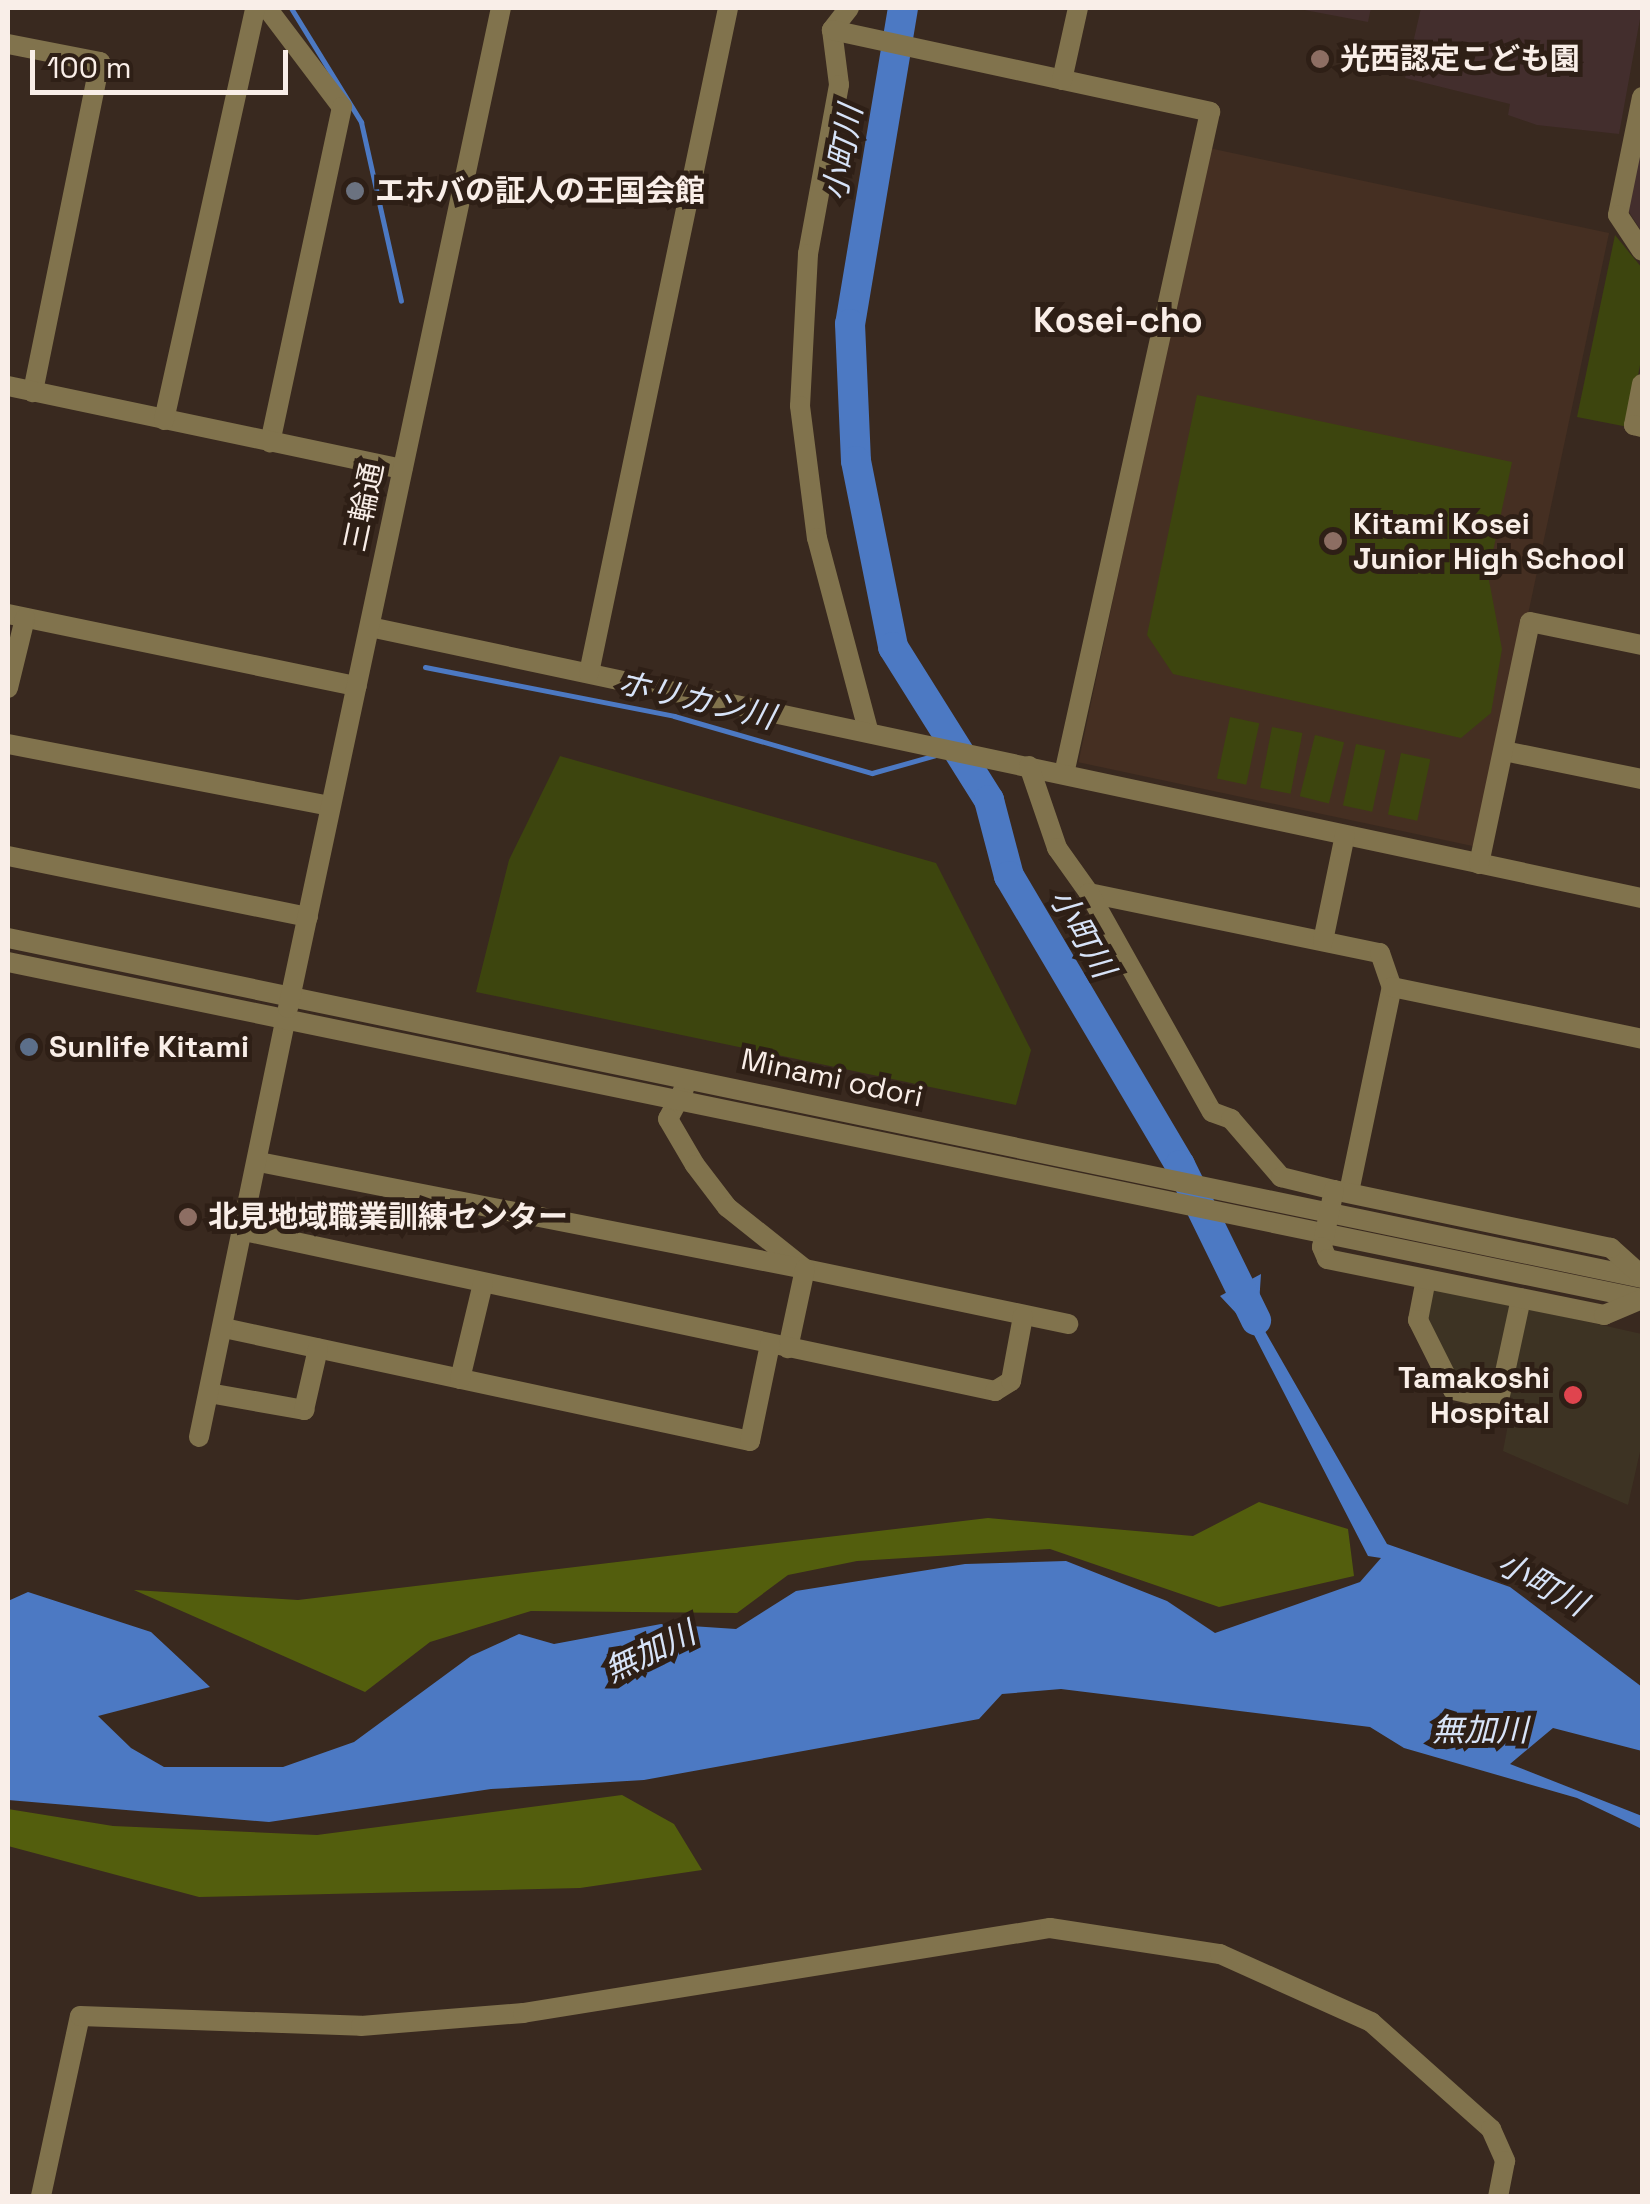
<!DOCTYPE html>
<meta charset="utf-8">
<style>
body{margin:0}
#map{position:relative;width:1650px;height:2204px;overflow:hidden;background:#39291f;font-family:"Space Grotesk","Noto Sans JP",sans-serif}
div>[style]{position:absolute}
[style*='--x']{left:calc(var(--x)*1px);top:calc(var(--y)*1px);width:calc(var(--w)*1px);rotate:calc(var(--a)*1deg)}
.commercial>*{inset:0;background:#432e2d}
.built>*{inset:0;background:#452f22;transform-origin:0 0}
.medical>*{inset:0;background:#3d3323}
.green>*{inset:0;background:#3d450e;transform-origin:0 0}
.forest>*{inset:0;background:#535e0d}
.water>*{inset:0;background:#4c79c3}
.stream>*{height:5px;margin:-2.5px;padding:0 2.5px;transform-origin:2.5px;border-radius:2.5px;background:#4c79c3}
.river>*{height:30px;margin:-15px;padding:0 15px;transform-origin:15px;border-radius:15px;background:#4c79c3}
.minor>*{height:20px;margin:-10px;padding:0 10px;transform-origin:10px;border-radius:10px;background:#81734d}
.tertiary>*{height:20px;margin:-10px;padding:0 10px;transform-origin:10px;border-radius:10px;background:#81734d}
.dots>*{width:28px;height:28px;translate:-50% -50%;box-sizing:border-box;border:5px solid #2e1f16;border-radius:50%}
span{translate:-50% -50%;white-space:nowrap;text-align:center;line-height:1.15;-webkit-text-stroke:10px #2e1f16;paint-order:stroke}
.poi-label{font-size:30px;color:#f9eee8;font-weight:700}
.left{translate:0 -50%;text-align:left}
.right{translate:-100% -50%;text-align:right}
.street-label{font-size:30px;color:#f9eee8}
.water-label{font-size:32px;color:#d7e3f8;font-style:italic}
.quarter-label{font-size:35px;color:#f9eee8;font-weight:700}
.frame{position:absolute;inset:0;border:10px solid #f9eee8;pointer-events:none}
.scale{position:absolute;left:30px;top:50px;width:258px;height:45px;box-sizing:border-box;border:5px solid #f9eee8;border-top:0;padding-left:12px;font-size:30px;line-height:35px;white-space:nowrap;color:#f9eee8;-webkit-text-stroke:8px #2e1f16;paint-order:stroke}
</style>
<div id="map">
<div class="commercial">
<div style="clip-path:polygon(1294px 8px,1371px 8px,1368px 22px)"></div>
<div style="clip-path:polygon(1421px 8px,1642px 8px,1619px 134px,1537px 125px,1508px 115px,1510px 104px,1405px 78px)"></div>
<div style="clip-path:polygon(1642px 134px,1642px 232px,1627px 209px)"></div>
</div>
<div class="built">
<div style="left:1209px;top:148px;width:409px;height:628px;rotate:12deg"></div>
</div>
<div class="medical">
<div style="clip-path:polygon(1430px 1287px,1642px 1334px,1642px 1443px,1628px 1505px,1503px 1451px,1513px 1398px,1455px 1385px,1423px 1319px)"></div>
</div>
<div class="green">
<div style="clip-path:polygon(1615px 235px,1642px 268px,1642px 355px,1628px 427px,1577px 417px)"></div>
<div style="clip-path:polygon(1197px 395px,1512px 462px,1488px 575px,1502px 649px,1491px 713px,1461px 738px,1173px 674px,1147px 635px)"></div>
<div style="left:1230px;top:717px;width:30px;height:63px;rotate:12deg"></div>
<div style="left:1272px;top:727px;width:31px;height:62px;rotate:11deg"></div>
<div style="left:1315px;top:735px;width:30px;height:63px;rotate:14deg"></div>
<div style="left:1356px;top:744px;width:30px;height:63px;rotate:12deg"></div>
<div style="left:1401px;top:753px;width:30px;height:63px;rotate:12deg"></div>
<div style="clip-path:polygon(560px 756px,936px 863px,1031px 1050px,1016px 1105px,476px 992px,509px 860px)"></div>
</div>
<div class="forest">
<div style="clip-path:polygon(1259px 1502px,1348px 1529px,1354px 1576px,1219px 1607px,1050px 1549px,857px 1561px,788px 1575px,737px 1613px,531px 1611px,430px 1642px,365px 1692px,134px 1590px,298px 1600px,988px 1518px,1193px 1536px)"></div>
<div style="clip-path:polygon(622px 1795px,674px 1824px,702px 1870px,580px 1888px,199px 1897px,8px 1846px,8px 1809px,113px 1826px,317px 1835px)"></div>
</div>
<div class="water">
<div style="clip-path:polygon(1261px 1274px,1258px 1319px,1387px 1544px,1510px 1587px,1642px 1687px,1642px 1751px,1553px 1728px,1510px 1764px,1642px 1816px,1642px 1829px,1577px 1798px,1404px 1748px,1370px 1727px,1061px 1689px,1002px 1694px,979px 1719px,644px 1780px,491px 1789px,269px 1822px,8px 1800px,8px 1601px,28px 1592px,151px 1632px,210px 1687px,98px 1716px,131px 1748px,164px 1767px,283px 1767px,354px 1742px,471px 1656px,519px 1634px,554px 1644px,661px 1624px,736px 1629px,796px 1591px,965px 1564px,1066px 1561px,1167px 1601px,1215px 1633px,1360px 1582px,1381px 1558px,1368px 1556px,1251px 1329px,1220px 1296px)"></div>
</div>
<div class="stream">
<div style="--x:291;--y:8;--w:134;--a:58.4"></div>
<div style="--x:361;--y:122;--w:183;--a:77.4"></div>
<div style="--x:425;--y:667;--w:254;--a:11.1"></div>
<div style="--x:674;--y:716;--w:206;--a:16.1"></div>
<div style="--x:872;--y:773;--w:66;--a:-15.7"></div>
</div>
<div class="river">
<div style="--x:903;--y:8;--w:320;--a:99.5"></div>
<div style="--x:850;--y:324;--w:137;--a:87.5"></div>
<div style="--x:856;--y:461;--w:190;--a:78.7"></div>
<div style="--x:893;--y:647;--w:181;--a:57.9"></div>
<div style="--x:989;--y:800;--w:79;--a:75.3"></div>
<div style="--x:1009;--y:876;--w:336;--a:59.4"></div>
<div style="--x:1180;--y:1165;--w:173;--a:63.9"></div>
</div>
<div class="minor">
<div style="--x:267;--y:8;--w:124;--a:52.9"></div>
<div style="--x:342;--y:107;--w:343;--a:102.1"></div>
<div style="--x:849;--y:8;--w:28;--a:128"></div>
<div style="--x:832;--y:30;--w:55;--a:82.7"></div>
<div style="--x:839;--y:85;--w:172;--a:100.4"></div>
<div style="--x:808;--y:254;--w:152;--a:93"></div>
<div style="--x:800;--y:406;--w:133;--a:82.7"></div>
<div style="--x:817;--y:538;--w:199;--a:75.1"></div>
<div style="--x:832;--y:30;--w:387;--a:12.2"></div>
<div style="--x:1210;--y:112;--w:678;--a:102.44"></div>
<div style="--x:8;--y:44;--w:94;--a:11.1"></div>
<div style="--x:100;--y:62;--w:337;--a:101.5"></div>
<div style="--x:1062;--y:80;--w:74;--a:-77.5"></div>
<div style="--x:1642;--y:97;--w:120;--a:101.5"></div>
<div style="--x:1618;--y:215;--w:43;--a:56.3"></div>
<div style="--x:1642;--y:384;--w:42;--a:101"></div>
<div style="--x:1634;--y:425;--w:8;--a:14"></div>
<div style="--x:8;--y:386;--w:403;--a:11.9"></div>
<div style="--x:164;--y:420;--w:422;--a:-77.5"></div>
<div style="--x:8;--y:614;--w:356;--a:11.7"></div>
<div style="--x:370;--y:627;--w:1301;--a:12.03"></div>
<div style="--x:589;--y:673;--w:679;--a:-78.19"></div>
<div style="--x:8;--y:688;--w:72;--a:-76.3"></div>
<div style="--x:8;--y:744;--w:328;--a:10.9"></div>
<div style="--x:1504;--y:751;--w:141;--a:11.5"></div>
<div style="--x:1029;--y:766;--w:87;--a:71.1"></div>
<div style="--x:1057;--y:848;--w:55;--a:54.6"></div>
<div style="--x:1089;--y:893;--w:297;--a:11.7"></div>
<div style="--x:1380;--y:953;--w:36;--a:71"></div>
<div style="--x:8;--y:856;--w:306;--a:11.5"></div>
<div style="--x:1479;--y:864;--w:247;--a:-78.1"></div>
<div style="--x:1530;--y:622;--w:114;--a:11.6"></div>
<div style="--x:1089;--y:893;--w:251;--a:60.7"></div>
<div style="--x:1212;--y:1112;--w:20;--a:20"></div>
<div style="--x:1231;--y:1119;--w:77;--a:49.2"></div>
<div style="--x:1281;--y:1177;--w:55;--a:13.8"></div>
<div style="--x:1323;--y:941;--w:108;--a:-78.3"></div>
<div style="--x:684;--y:1089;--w:34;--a:118"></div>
<div style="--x:668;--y:1119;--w:53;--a:59.6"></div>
<div style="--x:695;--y:1165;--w:53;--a:52.7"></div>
<div style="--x:727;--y:1207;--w:100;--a:38.5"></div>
<div style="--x:805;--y:1269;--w:269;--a:11.8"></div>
<div style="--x:259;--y:1162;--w:556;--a:11.09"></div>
<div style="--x:805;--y:1269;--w:81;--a:102.1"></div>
<div style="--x:1349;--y:1192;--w:209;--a:-78.2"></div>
<div style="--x:1392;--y:987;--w:255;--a:11.7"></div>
<div style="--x:244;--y:1231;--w:768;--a:12.03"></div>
<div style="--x:995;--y:1391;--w:19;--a:-32"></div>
<div style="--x:1011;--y:1381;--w:66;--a:-79.5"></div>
<div style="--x:1426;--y:1279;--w:42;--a:101"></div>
<div style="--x:1418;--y:1320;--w:78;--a:63.4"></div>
<div style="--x:1453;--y:1390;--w:47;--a:12.3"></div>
<div style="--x:1499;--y:1400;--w:104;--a:-77.8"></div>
<div style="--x:224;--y:1328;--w:538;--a:12.12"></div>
<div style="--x:750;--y:1441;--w:99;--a:-78.3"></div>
<div style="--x:460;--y:1379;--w:99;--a:-76.5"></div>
<div style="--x:209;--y:1393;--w:97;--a:10.1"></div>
<div style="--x:304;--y:1410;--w:63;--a:-77.1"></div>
<div style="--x:199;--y:1437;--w:426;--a:-78.3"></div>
<div style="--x:41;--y:2196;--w:184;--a:-77.8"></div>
<div style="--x:80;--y:2016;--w:281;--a:2"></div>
<div style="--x:361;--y:2026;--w:163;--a:-4.6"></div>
<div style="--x:523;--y:2013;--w:534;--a:-9.16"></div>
<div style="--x:1050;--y:1928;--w:172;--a:8.7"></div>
<div style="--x:1220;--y:1954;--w:166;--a:24.2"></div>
<div style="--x:1371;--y:2022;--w:161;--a:41.7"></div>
<div style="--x:1491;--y:2129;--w:35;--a:66"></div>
<div style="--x:1505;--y:2161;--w:36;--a:101"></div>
</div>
<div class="tertiary">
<div style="--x:8;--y:938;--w:1669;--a:11.75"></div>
<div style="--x:8;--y:962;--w:1668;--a:11.65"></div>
<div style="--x:288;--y:1008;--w:1022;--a:-77.98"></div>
<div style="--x:1642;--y:1276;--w:42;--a:-137.9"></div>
<div style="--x:1611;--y:1248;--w:283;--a:-168.2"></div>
<div style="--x:1334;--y:1190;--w:58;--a:101.9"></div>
<div style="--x:1322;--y:1247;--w:13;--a:67"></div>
<div style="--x:1327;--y:1259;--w:283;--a:11.4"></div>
<div style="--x:1604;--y:1315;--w:41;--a:-22.8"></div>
</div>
<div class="dots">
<div style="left:1320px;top:59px;background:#8d6e63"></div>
<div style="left:355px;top:191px;background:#6b7280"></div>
<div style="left:1333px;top:541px;background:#8d6e63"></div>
<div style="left:29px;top:1047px;background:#5c6f8a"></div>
<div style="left:188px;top:1217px;background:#8d6e63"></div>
<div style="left:1573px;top:1395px;background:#e0444e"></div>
</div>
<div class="poi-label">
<span class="left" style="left:1340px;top:59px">光西認定こども園</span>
<span class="left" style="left:375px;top:191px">エホバの証人の王国会館</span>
<span class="left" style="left:1353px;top:541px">Kitami Kosei<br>Junior High School</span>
<span class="left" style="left:49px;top:1047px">Sunlife Kitami</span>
<span class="left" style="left:208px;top:1217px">北見地域職業訓練センター</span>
<span class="right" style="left:1550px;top:1395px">Tamakoshi<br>Hospital</span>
</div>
<div class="street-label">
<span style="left:364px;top:507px;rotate:-78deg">三輪通</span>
<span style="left:832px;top:1078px;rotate:12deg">Minami odori</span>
</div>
<div class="water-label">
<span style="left:843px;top:153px;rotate:-80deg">小町川</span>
<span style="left:696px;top:700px;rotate:13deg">ホリカン川</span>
<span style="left:1082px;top:933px;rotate:60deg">小町川</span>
<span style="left:1542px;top:1584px;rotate:29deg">小町川</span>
<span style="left:650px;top:1652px;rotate:-26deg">無加川</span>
<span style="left:1480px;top:1730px">無加川</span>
</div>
<div class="quarter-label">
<span style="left:1118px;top:320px">Kosei-cho</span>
</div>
<div class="frame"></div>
<div class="scale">100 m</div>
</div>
